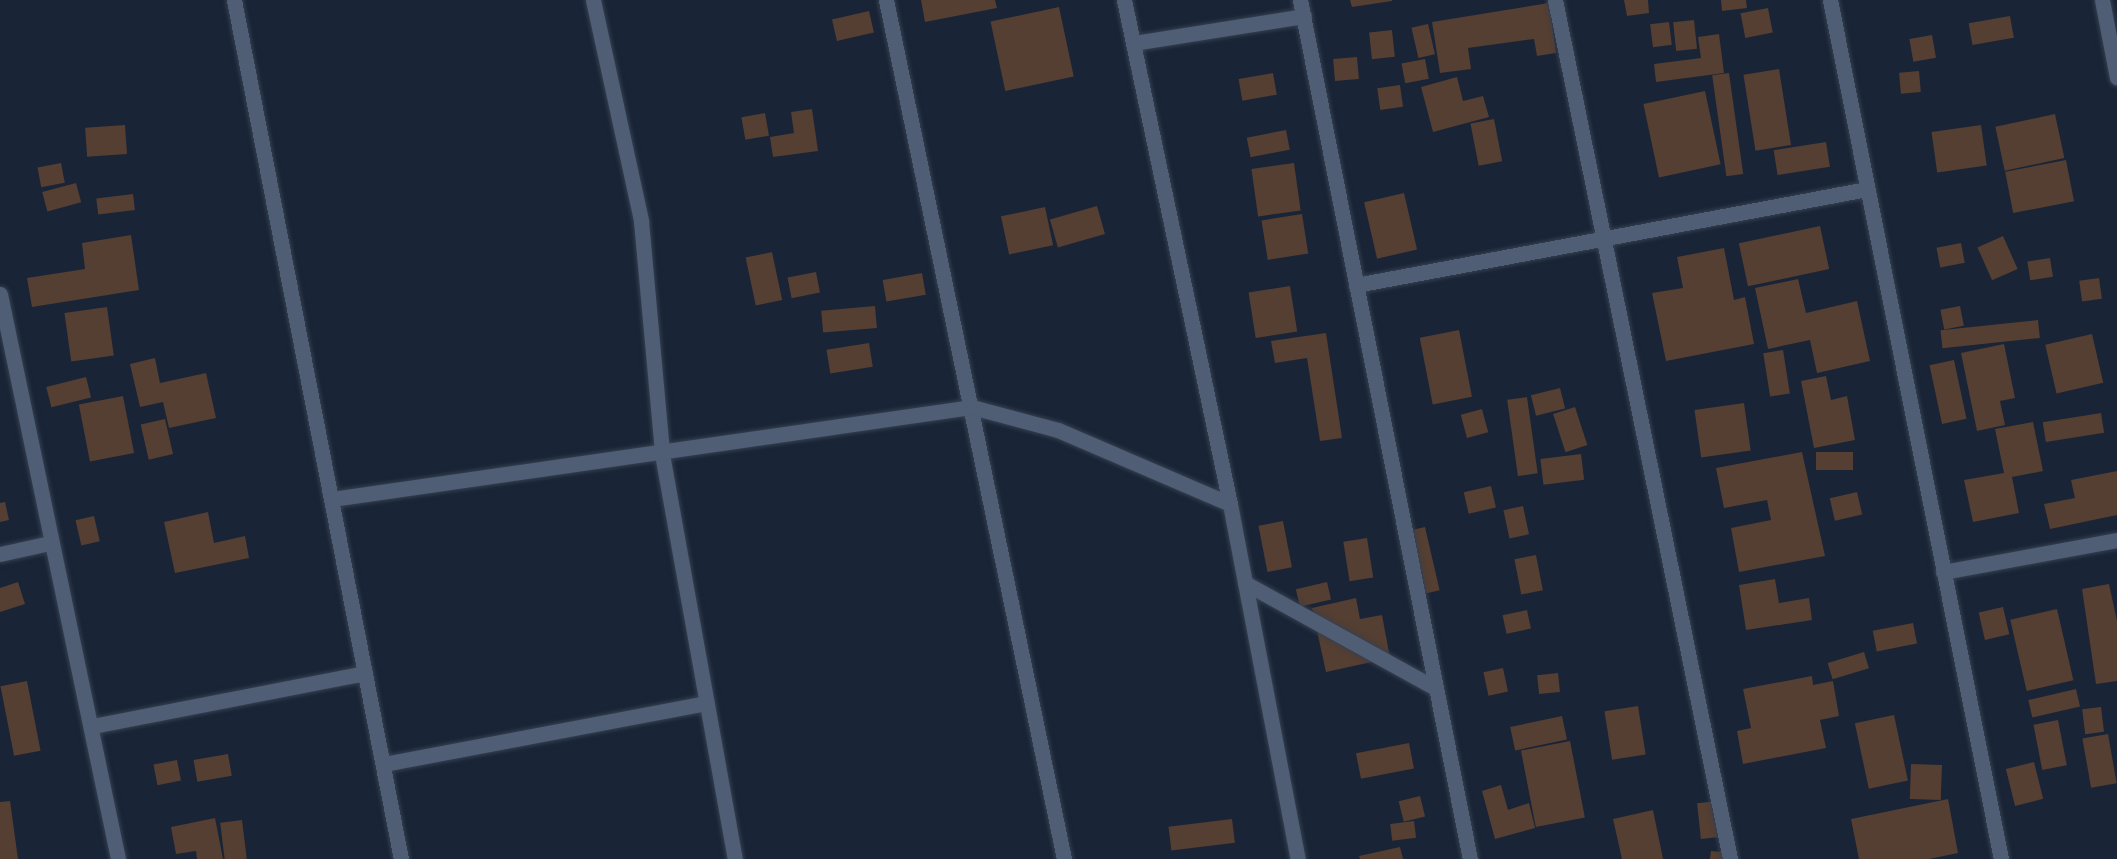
<!DOCTYPE html>
<style>
body{margin:0}
#map{position:relative;width:2117px;height:859px;overflow:hidden;background:#192436;font-family:Merriweather,serif}
div>[style]{position:absolute}
[style*='--x']{left:calc(var(--x)*1px);top:calc(var(--y)*1px);width:calc(var(--w)*1px);rotate:calc(var(--a)*1deg)}
.building>*{inset:0;background:#553e32;transform-origin:0 0}
.roads{filter:drop-shadow(0 0 2px #354051) drop-shadow(0 0 2px #354051)}
.street>*{height:15px;margin:-7.5px;padding:0 7.5px;transform-origin:7.5px;border-radius:7.5px;background:#4f5d75}
span{translate:-50% -50%;white-space:nowrap;text-align:center;line-height:1.15;-webkit-text-stroke:5px #192436;paint-order:stroke}
</style>
<div id="map">
<div class="building">
<div style="clip-path:polygon(921px 0,995px 0,997px 8px,925px 22px)"></div>
<div style="clip-path:polygon(1350px 0,1392px 0,1392px 1px,1352px 7px)"></div>
<div style="clip-path:polygon(1624px 0,1648px 0,1649px 13px,1627px 16px)"></div>
<div style="clip-path:polygon(1721px 0,1746px 0,1747px 8px,1722px 11px)"></div>
<div style="clip-path:polygon(1549px 3px,1556px 53px,1537px 56px,1534px 39px,1468px 48px,1471px 69px,1440px 73px,1432px 22px)"></div>
<div style="left:1059px;top:7px;width:71px;height:70px;rotate:78deg"></div>
<div style="left:1768px;top:8px;width:25px;height:28px;rotate:79deg"></div>
<div style="left:869px;top:11px;width:22px;height:38px;rotate:77deg"></div>
<div style="left:2010px;top:16px;width:22px;height:42px;rotate:80deg"></div>
<div style="left:1694px;top:20px;width:29px;height:21px;rotate:84deg"></div>
<div style="left:1669px;top:22px;width:23px;height:19px;rotate:83deg"></div>
<div style="left:1428px;top:24px;width:31px;height:17px;rotate:77deg"></div>
<div style="left:1392px;top:30px;width:27px;height:23px;rotate:84deg"></div>
<div style="clip-path:polygon(1719px 34px,1724px 73px,1656px 82px,1654px 64px,1701px 58px,1698px 37px)"></div>
<div style="left:1932px;top:35px;width:23px;height:23px;rotate:80deg"></div>
<div style="left:1357px;top:57px;width:22px;height:24px;rotate:85deg"></div>
<div style="left:1425px;top:59px;width:20px;height:24px;rotate:79deg"></div>
<div style="left:1779px;top:69px;width:77px;height:36px;rotate:81deg"></div>
<div style="left:1919px;top:71px;width:21px;height:20px;rotate:85deg"></div>
<div style="left:1273px;top:73px;width:22px;height:35px;rotate:80deg"></div>
<div style="left:1729px;top:73px;width:102px;height:17px;rotate:82deg"></div>
<div style="clip-path:polygon(1457px 77px,1463px 101px,1483px 96px,1489px 117px,1433px 132px,1421px 87px)"></div>
<div style="left:1400px;top:85px;width:22px;height:23px;rotate:82deg"></div>
<div style="left:1705px;top:91px;width:75px;height:63px;rotate:78deg"></div>
<div style="clip-path:polygon(812px 109px,818px 151px,773px 157px,770px 137px,794px 133px,791px 112px)"></div>
<div style="left:765px;top:113px;width:23px;height:24px;rotate:80deg"></div>
<div style="left:2055px;top:114px;width:45px;height:61px;rotate:78deg"></div>
<div style="left:1494px;top:119px;width:43px;height:24px;rotate:79deg"></div>
<div style="left:125px;top:125px;width:29px;height:40px;rotate:86deg"></div>
<div style="left:1981px;top:125px;width:41px;height:50px;rotate:82deg"></div>
<div style="left:1286px;top:130px;width:20px;height:40px;rotate:79deg"></div>
<div style="left:1826px;top:142px;width:25px;height:53px;rotate:81deg"></div>
<div style="left:2066px;top:160px;width:42px;height:62px;rotate:79deg"></div>
<div style="left:61px;top:163px;width:20px;height:24px;rotate:79deg"></div>
<div style="left:1294px;top:163px;width:48px;height:43px;rotate:82deg"></div>
<div style="left:76px;top:183px;width:20px;height:35px;rotate:75deg"></div>
<div style="left:1404px;top:193px;width:58px;height:41px;rotate:77deg"></div>
<div style="left:133px;top:194px;width:16px;height:37px;rotate:83deg"></div>
<div style="left:1097px;top:206px;width:29px;height:49px;rotate:74deg"></div>
<div style="left:1045px;top:207px;width:39px;height:45px;rotate:78deg"></div>
<div style="left:1302px;top:214px;width:40px;height:41px;rotate:81deg"></div>
<div style="left:1820px;top:226px;width:44px;height:83px;rotate:78deg"></div>
<div style="clip-path:polygon(131px 235px,139px 290px,32px 307px,27px 278px,85px 269px,82px 243px)"></div>
<div style="left:2003px;top:236px;width:36px;height:28px;rotate:66deg"></div>
<div style="left:1961px;top:243px;width:20px;height:25px;rotate:79deg"></div>
<div style="clip-path:polygon(1724px 248px,1734px 300px,1745px 297px,1754px 344px,1666px 361px,1652px 293px,1683px 288px,1677px 257px)"></div>
<div style="left:772px;top:252px;width:49px;height:27px;rotate:78deg"></div>
<div style="left:2050px;top:258px;width:19px;height:23px;rotate:81deg"></div>
<div style="left:816px;top:272px;width:21px;height:29px;rotate:79deg"></div>
<div style="left:922px;top:273px;width:22px;height:40px;rotate:80deg"></div>
<div style="left:2099px;top:278px;width:21px;height:20px;rotate:82deg"></div>
<div style="clip-path:polygon(1798px 279px,1806px 313px,1857px 301px,1870px 361px,1817px 373px,1810px 340px,1768px 349px,1755px 288px)"></div>
<div style="left:1290px;top:286px;width:46px;height:42px;rotate:81deg"></div>
<div style="left:875px;top:306px;width:22px;height:54px;rotate:85deg"></div>
<div style="left:1960px;top:306px;width:20px;height:20px;rotate:79deg"></div>
<div style="left:107px;top:307px;width:49px;height:43px;rotate:82deg"></div>
<div style="left:2038px;top:320px;width:18px;height:98px;rotate:84deg"></div>
<div style="left:1459px;top:330px;width:68px;height:40px;rotate:79deg"></div>
<div style="clip-path:polygon(1326px 333px,1342px 438px,1320px 441px,1307px 358px,1275px 363px,1271px 341px)"></div>
<div style="left:2092px;top:334px;width:50px;height:48px;rotate:77deg"></div>
<div style="left:869px;top:343px;width:24px;height:43px;rotate:81deg"></div>
<div style="clip-path:polygon(2004px 344px,2015px 398px,2000px 401px,2005px 425px,1977px 431px,1961px 353px)"></div>
<div style="left:1783px;top:350px;width:44px;height:20px;rotate:81deg"></div>
<div style="clip-path:polygon(155px 358px,160px 383px,206px 373px,216px 418px,169px 428px,163px 402px,140px 407px,130px 364px)"></div>
<div style="left:1954px;top:360px;width:60px;height:25px;rotate:78deg"></div>
<div style="clip-path:polygon(1826px 376px,1831px 400px,1847px 396px,1855px 440px,1814px 448px,1801px 381px)"></div>
<div style="left:86px;top:377px;width:21px;height:41px;rotate:76deg"></div>
<div style="left:1560px;top:388px;width:21px;height:30px;rotate:76deg"></div>
<div style="left:123px;top:396px;width:58px;height:45px;rotate:79deg"></div>
<div style="left:1527px;top:397px;width:77px;height:20px;rotate:82deg"></div>
<div style="left:1744px;top:403px;width:48px;height:50px;rotate:82deg"></div>
<div style="left:1575px;top:407px;width:40px;height:23px;rotate:72deg"></div>
<div style="left:1482px;top:409px;width:24px;height:22px;rotate:75deg"></div>
<div style="left:2101px;top:413px;width:20px;height:59px;rotate:81deg"></div>
<div style="left:165px;top:419px;width:36px;height:25px;rotate:77deg"></div>
<div style="clip-path:polygon(2033px 422px,2043px 471px,2012px 477px,2019px 513px,1973px 522px,1964px 480px,2004px 473px,1995px 429px)"></div>
<div style="clip-path:polygon(1802px 452px,1825px 556px,1739px 572px,1731px 528px,1771px 520px,1767px 500px,1724px 508px,1716px 468px)"></div>
<div style="left:1853px;top:452px;width:18px;height:37px;rotate:90deg"></div>
<div style="left:1581px;top:454px;width:26px;height:41px;rotate:83deg"></div>
<div style="clip-path:polygon(2117px 471px,2117px 515px,2050px 529px,2044px 504px,2075px 498px,2071px 480px)"></div>
<div style="left:1491px;top:486px;width:22px;height:28px;rotate:77deg"></div>
<div style="left:1857px;top:492px;width:23px;height:28px;rotate:77deg"></div>
<div style="clip-path:polygon(5px 502px,9px 520px,0 522px,0 503px)"></div>
<div style="left:1523px;top:506px;width:29px;height:20px;rotate:78deg"></div>
<div style="clip-path:polygon(208px 512px,214px 543px,245px 536px,249px 558px,175px 573px,164px 522px)"></div>
<div style="left:94px;top:516px;width:26px;height:19px;rotate:77deg"></div>
<div style="left:1283px;top:521px;width:47px;height:25px;rotate:79deg"></div>
<div style="left:1425px;top:527px;width:65px;height:24px;rotate:77deg"></div>
<div style="left:1367px;top:538px;width:40px;height:24px;rotate:81deg"></div>
<div style="left:1536px;top:555px;width:36px;height:22px;rotate:79deg"></div>
<div style="clip-path:polygon(1775px 579px,1779px 603px,1809px 598px,1812px 620px,1746px 630px,1739px 585px)"></div>
<div style="clip-path:polygon(18px 582px,25px 604px,0 612px,0 588px)"></div>
<div style="left:1327px;top:582px;width:18px;height:32px;rotate:77deg"></div>
<div style="clip-path:polygon(2109px 584px,2117px 621px,2117px 681px,2096px 684px,2082px 589px)"></div>
<div style="clip-path:polygon(1356px 598px,1360px 619px,1382px 615px,1390px 658px,1326px 672px,1312px 608px)"></div>
<div style="left:2003px;top:607px;width:28px;height:25px;rotate:77deg"></div>
<div style="left:2057px;top:609px;width:73px;height:48px;rotate:77deg"></div>
<div style="left:1527px;top:610px;width:19px;height:25px;rotate:78deg"></div>
<div style="left:1913px;top:623px;width:21px;height:41px;rotate:79deg"></div>
<div style="left:1864px;top:652px;width:17px;height:38px;rotate:73deg"></div>
<div style="left:1503px;top:668px;width:24px;height:20px;rotate:78deg"></div>
<div style="left:1558px;top:673px;width:19px;height:21px;rotate:84deg"></div>
<div style="clip-path:polygon(1812px 676px,1813px 685px,1833px 681px,1839px 716px,1820px 720px,1826px 748px,1743px 764px,1737px 731px,1751px 728px,1743px 689px)"></div>
<div style="left:27px;top:681px;width:71px;height:27px;rotate:79deg"></div>
<div style="left:2076px;top:689px;width:18px;height:49px;rotate:77deg"></div>
<div style="left:1638px;top:706px;width:49px;height:34px;rotate:81deg"></div>
<div style="left:2101px;top:707px;width:25px;height:19px;rotate:83deg"></div>
<div style="left:1894px;top:715px;width:67px;height:40px;rotate:78deg"></div>
<div style="left:1562px;top:716px;width:24px;height:53px;rotate:78deg"></div>
<div style="left:2058px;top:720px;width:46px;height:25px;rotate:79deg"></div>
<div style="left:2108px;top:734px;width:50px;height:26px;rotate:80deg"></div>
<div style="left:1570px;top:741px;width:78px;height:50px;rotate:79deg"></div>
<div style="left:1409px;top:743px;width:26px;height:54px;rotate:79deg"></div>
<div style="left:228px;top:754px;width:22px;height:35px;rotate:80deg"></div>
<div style="left:177px;top:760px;width:21px;height:24px;rotate:79deg"></div>
<div style="left:2034px;top:762px;width:38px;height:29px;rotate:76deg"></div>
<div style="left:1911px;top:764px;width:31px;height:35px;rotate:2deg"></div>
<div style="clip-path:polygon(1501px 785px,1508px 810px,1529px 803px,1535px 828px,1495px 839px,1482px 791px)"></div>
<div style="left:1420px;top:796px;width:21px;height:22px;rotate:76deg"></div>
<div style="clip-path:polygon(1948px 799px,1958px 853px,1929px 859px,1859px 859px,1851px 819px)"></div>
<div style="clip-path:polygon(10px 801px,18px 859px,0 859px,0 802px)"></div>
<div style="left:1718px;top:801px;width:36px;height:21px;rotate:84deg"></div>
<div style="clip-path:polygon(1653px 810px,1663px 859px,1622px 859px,1613px 819px)"></div>
<div style="clip-path:polygon(215px 818px,223px 859px,197px 859px,196px 851px,176px 854px,171px 827px)"></div>
<div style="left:1232px;top:819px;width:24px;height:64px;rotate:83deg"></div>
<div style="left:242px;top:820px;width:39px;height:22px;rotate:83deg"></div>
<div style="left:1414px;top:821px;width:17px;height:24px;rotate:83deg"></div>
<div style="clip-path:polygon(1400px 847px,1403px 859px,1360px 859px,1359px 856px)"></div>
<div style="clip-path:polygon(1711px 851px,1732px 853px,1731px 859px,1710px 859px)"></div>
</div>
<div class="roads">
<div class="street">
<div style="--x:234;--y:0;--w:875;--a:79"></div>
<div style="--x:593;--y:0;--w:226;--a:77.7"></div>
<div style="--x:641;--y:221;--w:234;--a:84.8"></div>
<div style="--x:662;--y:454;--w:412;--a:79.8"></div>
<div style="--x:886;--y:0;--w:877;--a:78.29"></div>
<div style="--x:1124;--y:0;--w:515;--a:78.12"></div>
<div style="--x:1230;--y:504;--w:361;--a:79.2"></div>
<div style="--x:1300;--y:0;--w:876;--a:78.81"></div>
<div style="--x:1555;--y:0;--w:877;--a:78.48"></div>
<div style="--x:1830;--y:0;--w:876;--a:78.74"></div>
<div style="--x:2102;--y:0;--w:79;--a:79.1"></div>
<div style="--x:1134;--y:43;--w:172;--a:-9"></div>
<div style="--x:1356;--y:285;--w:520;--a:-10.64"></div>
<div style="--x:0;--y:294;--w:577;--a:78.2"></div>
<div style="--x:332;--y:499;--w:647;--a:-8.18"></div>
<div style="--x:972;--y:407;--w:89;--a:15"></div>
<div style="--x:1058;--y:430;--w:187;--a:23.3"></div>
<div style="--x:0;--y:554;--w:51;--a:-12.4"></div>
<div style="--x:1943;--y:572;--w:177;--a:-10.4"></div>
<div style="--x:1245;--y:583;--w:217;--a:28.9"></div>
<div style="--x:93;--y:726;--w:277;--a:-11"></div>
<div style="--x:384;--y:764;--w:328;--a:-10.7"></div>
</div>
</div>
</div>
